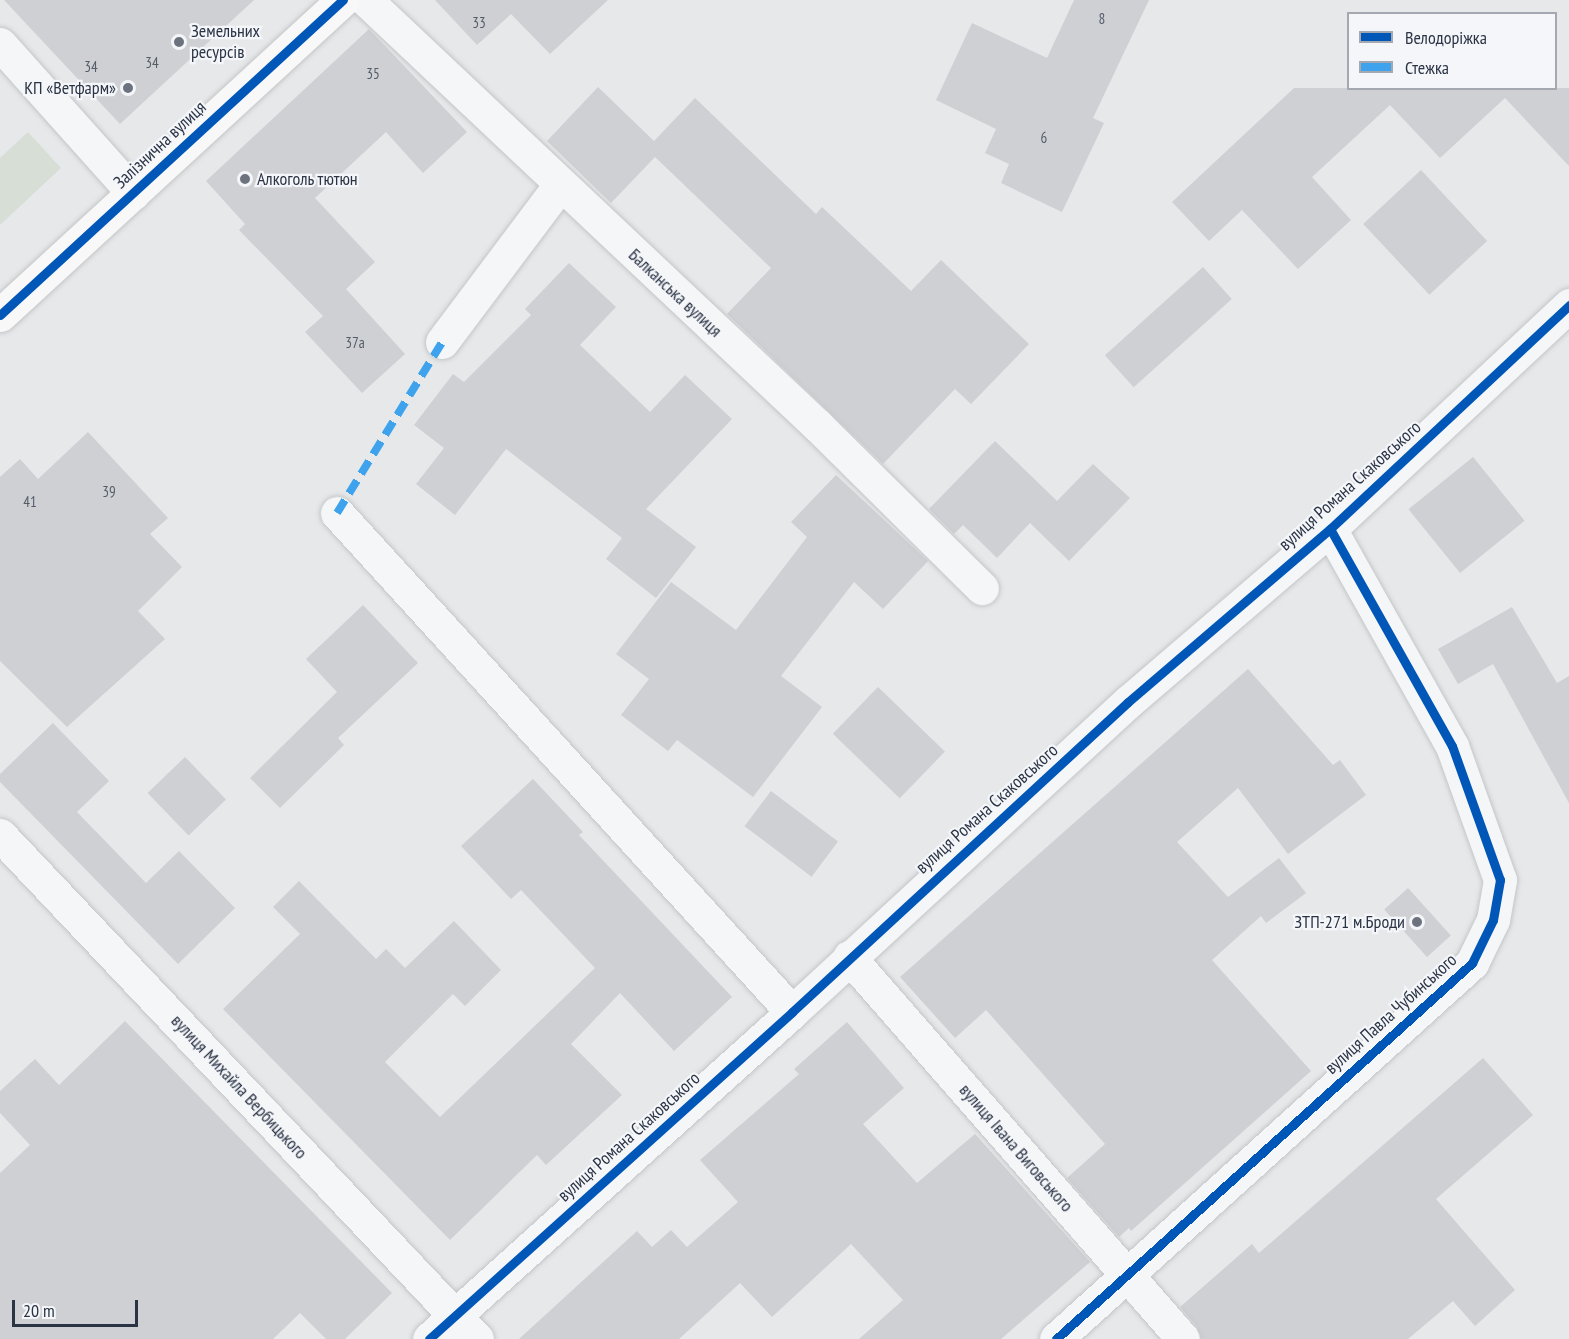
<!DOCTYPE html>
<meta charset="utf-8">
<style>
body{margin:0}
#map{position:relative;width:1569px;height:1339px;overflow:hidden;background:#e6e8ea;font-family:"PT Sans Narrow",sans-serif}
div>[style]{position:absolute}
[style*='--x']{left:calc(var(--x)*1px);top:calc(var(--y)*1px);width:calc(var(--w)*1px);rotate:calc(var(--a)*1deg)}
.green>*{inset:0;background:#d6ded6}
.building>*{inset:0;background:#ced0d3;transform-origin:0 0}
.roads{filter:drop-shadow(0 0 2px #c4c6c8) drop-shadow(0 0 2px #c4c6c8)}
.minor>*{height:33px;margin:-16.5px;padding:0 16.5px;transform-origin:16.5px;border-radius:16.5px;background:#f5f6f7}
.major>*{height:33px;margin:-16.5px;padding:0 16.5px;transform-origin:16.5px;border-radius:16.5px;background:#f8f8f8}
.quiet>*{height:8px;margin-top:-4px;transform-origin:0;background:repeating-linear-gradient(90deg,#3ea3ec 0 15px,transparent 0 23px)}
.cycleway>*{height:9px;margin:-4.5px;padding:0 4.5px;transform-origin:4.5px;border-radius:4.5px;background:#0057b8}
.dots>*{width:16px;height:16px;translate:-50% -50%;box-sizing:border-box;border:3px solid #f4f6f9;border-radius:50%}
span{translate:-50% -50%;white-space:nowrap;text-align:center;line-height:1.15;-webkit-text-stroke:4.5px #f4f6f9;paint-order:stroke}
.number-label{font-size:15px;color:#545c69}
.number-label span{-webkit-text-stroke-width:0}
.poi-label{font-size:18px;color:#2b3445}
.left{translate:0 -50%;text-align:left}
.right{translate:-100% -50%;text-align:right}
.street-label{font-size:18px;color:#2b3445}
.legend{position:absolute;left:1347px;top:12px;width:210px;height:78px;box-sizing:border-box;background:#f4f6f9;border:2px solid #a4a8b1;margin:0;padding:8px 10px;list-style:none;font-size:18px;color:#2b3445}
.legend li{display:flex;align-items:center;gap:12px;height:30px}
.legend b{width:30px;border:2px solid #a4a8b1}
.scale{position:absolute;left:12px;top:1300px;width:126px;height:27px;box-sizing:border-box;border:3px solid #2b3445;border-top:0;padding-left:8px;font-size:18px;line-height:21px;white-space:nowrap;color:#2b3445;-webkit-text-stroke:4px #f4f6f9;paint-order:stroke}
</style>
<div id="map">
<div class="green">
<div style="clip-path:polygon(28px 132px,61px 168px,0 225px,0 158px)"></div>
</div>
<div class="building">
<div style="clip-path:polygon(4px 0,254px 0,120px 124px)"></div>
<div style="clip-path:polygon(435px 0,608px 0,550px 54px,511px 14px,477px 45px)"></div>
<div style="clip-path:polygon(1074px 0,1149px 0,1093px 118px,1104px 123px,1062px 212px,1001px 183px,1009px 164px,985px 153px,996px 129px,936px 100px,972px 23px,1047px 58px)"></div>
<div style="clip-path:polygon(369px 29px,467px 132px,423px 173px,386px 132px,315px 198px,375px 262px,346px 289px,405px 354px,362px 393px,305px 332px,323px 316px,239px 230px,245px 224px,206px 181px)"></div>
<div style="clip-path:polygon(598px 87px,654px 141px,695px 98px,816px 214px,822px 207px,911px 291px,941px 260px,1029px 344px,971px 404px,955px 389px,883px 464px,727px 314px,771px 268px,655px 157px,611px 203px,547px 141px)"></div>
<div style="clip-path:polygon(1294px 88px,1569px 88px,1569px 166px,1505px 98px,1440px 158px,1390px 105px,1312px 177px,1351px 220px,1298px 269px,1242px 210px,1209px 241px,1172px 202px)"></div>
<div style="left:1421px;top:170px;width:97px;height:79px;rotate:47deg"></div>
<div style="clip-path:polygon(569px 263px,616px 307px,580px 345px,650px 412px,685px 375px,732px 419px,646px 509px,696px 547px,656px 598px,606px 559px,622px 538px,506px 449px,455px 515px,416px 484px,444px 448px,414px 425px,453px 374px,464px 382px,531px 315px,525px 309px)"></div>
<div style="left:1203px;top:267px;width:43px;height:132px;rotate:48deg"></div>
<div style="clip-path:polygon(88px 432px,168px 518px,150px 534px,182px 567px,138px 611px,165px 639px,67px 727px,0 661px,0 477px,20px 459px,38px 479px)"></div>
<div style="clip-path:polygon(995px 441px,1057px 501px,1093px 464px,1130px 498px,1069px 561px,1030px 523px,997px 558px,963px 525px,954px 534px,929px 509px)"></div>
<div style="left:1473px;top:457px;width:82px;height:83px;rotate:51deg"></div>
<div style="clip-path:polygon(836px 475px,928px 561px,883px 609px,854px 582px,781px 676px,822px 707px,753px 797px,677px 740px,668px 751px,621px 715px,649px 679px,616px 654px,671px 582px,736px 630px,807px 537px,791px 522px)"></div>
<div style="clip-path:polygon(363px 605px,418px 663px,338px 738px,344px 745px,280px 808px,250px 778px,337px 692px,306px 659px)"></div>
<div style="clip-path:polygon(1512px 607px,1557px 683px,1569px 676px,1569px 803px,1493px 664px,1458px 684px,1438px 649px)"></div>
<div style="clip-path:polygon(1248px 669px,1333px 765px,1340px 760px,1366px 795px,1288px 854px,1238px 788px,1177px 842px,1228px 897px,1279px 858px,1306px 893px,1266px 923px,1261px 916px,1212px 960px,1311px 1071px,1131px 1231px,1129px 1228px,1119px 1237px,1067px 1178px,1105px 1144px,986px 1010px,955px 1038px,900px 977px)"></div>
<div style="left:878px;top:687px;width:93px;height:65px;rotate:44deg"></div>
<div style="clip-path:polygon(53px 723px,109px 781px,77px 812px,146px 883px,179px 851px,235px 908px,178px 964px,0 782px,0 774px)"></div>
<div style="left:185px;top:757px;width:59px;height:52px;rotate:46deg"></div>
<div style="clip-path:polygon(533px 779px,583px 832px,579px 835px,732px 997px,674px 1051px,620px 993px,571px 1044px,622px 1095px,546px 1165px,537px 1155px,450px 1240px,223px 1009px,300px 934px,273px 907px,299px 881px,376px 959px,386px 949px,405px 968px,454px 921px,501px 970px,465px 1006px,453px 994px,385px 1062px,440px 1117px,595px 968px,521px 890px,511px 899px,461px 846px)"></div>
<div style="left:771px;top:791px;width:84px;height:44px;rotate:37deg"></div>
<div style="left:1408px;top:888px;width:64px;height:32px;rotate:48deg"></div>
<div style="clip-path:polygon(125px 1021px,392px 1293px,345px 1339px,326px 1339px,300px 1313px,273px 1339px,0 1339px,0 1173px,30px 1145px,0 1113px,0 1091px,35px 1059px,59px 1085px)"></div>
<div style="clip-path:polygon(847px 1022px,904px 1088px,863px 1124px,917px 1183px,975px 1134px,1090px 1262px,1001px 1339px,859px 1339px,903px 1300px,851px 1244px,772px 1317px,740px 1283px,679px 1339px,519px 1339px,637px 1231px,652px 1247px,671px 1230px,687px 1247px,738px 1202px,700px 1160px,799px 1074px,794px 1069px)"></div>
<div style="clip-path:polygon(1483px 1058px,1533px 1115px,1436px 1199px,1515px 1290px,1475px 1326px,1453px 1301px,1408px 1339px,1201px 1339px,1197px 1327px,1180px 1307px,1252px 1244px,1259px 1253px)"></div>
</div>
<div class="roads">
<div class="minor">
<div style="--x:366;--y:0;--w:620;--a:43.3"></div>
<div style="--x:817;--y:425;--w:232;--a:44.7"></div>
<div style="--x:0;--y:44;--w:200;--a:48.2"></div>
<div style="--x:442;--y:342;--w:196;--a:-53.1"></div>
<div style="--x:337;--y:513;--w:675;--a:47.64"></div>
<div style="--x:0;--y:835;--w:694;--a:46.58"></div>
<div style="--x:849;--y:957;--w:507;--a:48.84"></div>
<div style="--x:429;--y:1339;--w:489;--a:-42"></div>
<div style="--x:792;--y:1012;--w:457;--a:-42.7"></div>
<div style="--x:1128;--y:702;--w:266;--a:-40.6"></div>
<div style="--x:1330;--y:529;--w:328;--a:-43.1"></div>
<div style="--x:1056;--y:1339;--w:561;--a:-42.11"></div>
<div style="--x:1472;--y:963;--w:48;--a:-64"></div>
<div style="--x:1493;--y:920;--w:41;--a:-80.1"></div>
<div style="--x:1500;--y:880;--w:142;--a:-109.7"></div>
<div style="--x:1452;--y:746;--w:249;--a:-119.3"></div>
</div>
<div class="major">
<div style="--x:0;--y:315;--w:466;--a:-42.6"></div>
</div>
</div>
<div class="quiet">
<div style="--x:337;--y:513;--w:201;--a:-58.4"></div>
</div>
<div class="cycleway">
<div style="--x:0;--y:315;--w:466;--a:-42.6"></div>
<div style="--x:429;--y:1339;--w:489;--a:-42"></div>
<div style="--x:792;--y:1012;--w:457;--a:-42.7"></div>
<div style="--x:1128;--y:702;--w:266;--a:-40.6"></div>
<div style="--x:1330;--y:529;--w:328;--a:-43.1"></div>
<div style="--x:1056;--y:1339;--w:561;--a:-42.11"></div>
<div style="--x:1472;--y:963;--w:48;--a:-64"></div>
<div style="--x:1493;--y:920;--w:41;--a:-80.1"></div>
<div style="--x:1500;--y:880;--w:142;--a:-109.7"></div>
<div style="--x:1452;--y:746;--w:249;--a:-119.3"></div>
</div>
<div class="dots">
<div style="left:179px;top:42px;background:#6c737f"></div>
<div style="left:128px;top:88px;background:#6c737f"></div>
<div style="left:245px;top:179px;background:#6c737f"></div>
<div style="left:1417px;top:922px;background:#6c737f"></div>
</div>
<div class="number-label">
<span style="left:1102px;top:19px">8</span>
<span style="left:479px;top:23px">33</span>
<span style="left:152px;top:63px">34</span>
<span style="left:91px;top:67px">34</span>
<span style="left:373px;top:74px">35</span>
<span style="left:1044px;top:138px">6</span>
<span style="left:355px;top:343px">37а</span>
<span style="left:109px;top:492px">39</span>
<span style="left:30px;top:502px">41</span>
</div>
<div class="poi-label">
<span class="left" style="left:191px;top:42px">Земельних<br>ресурсів</span>
<span class="right" style="left:116px;top:88px">КП «Ветфарм»</span>
<span class="left" style="left:257px;top:179px">Алкоголь тютюн</span>
<span class="right" style="left:1405px;top:922px">ЗТП-271 м.Броди</span>
</div>
<div class="street-label">
<span style="left:160px;top:145px;rotate:-43deg">Залізнична вулиця</span>
<span style="left:675px;top:293px;rotate:43deg">Балканська вулиця</span>
<span style="left:1350px;top:486px;rotate:-42deg">вулиця Романа Скаковського</span>
<span style="left:987px;top:809px;rotate:-42deg">вулиця Романа Скаковського</span>
<span style="left:1391px;top:1014px;rotate:-42deg">вулиця Павла Чубинського</span>
<span style="left:239px;top:1087px;rotate:47deg">вулиця Михайла Вербицького</span>
<span style="left:629px;top:1137px;rotate:-42deg">вулиця Романа Скаковського</span>
<span style="left:1016px;top:1148px;rotate:49deg">вулиця Івана Виговського</span>
</div>
<ul class="legend">
<li><b style="height:8px;background:#0057b8"></b>Велодоріжка</li>
<li><b style="height:8px;background:#3ea3ec"></b>Стежка</li>
</ul>
<div class="scale">20 m</div>
</div>
